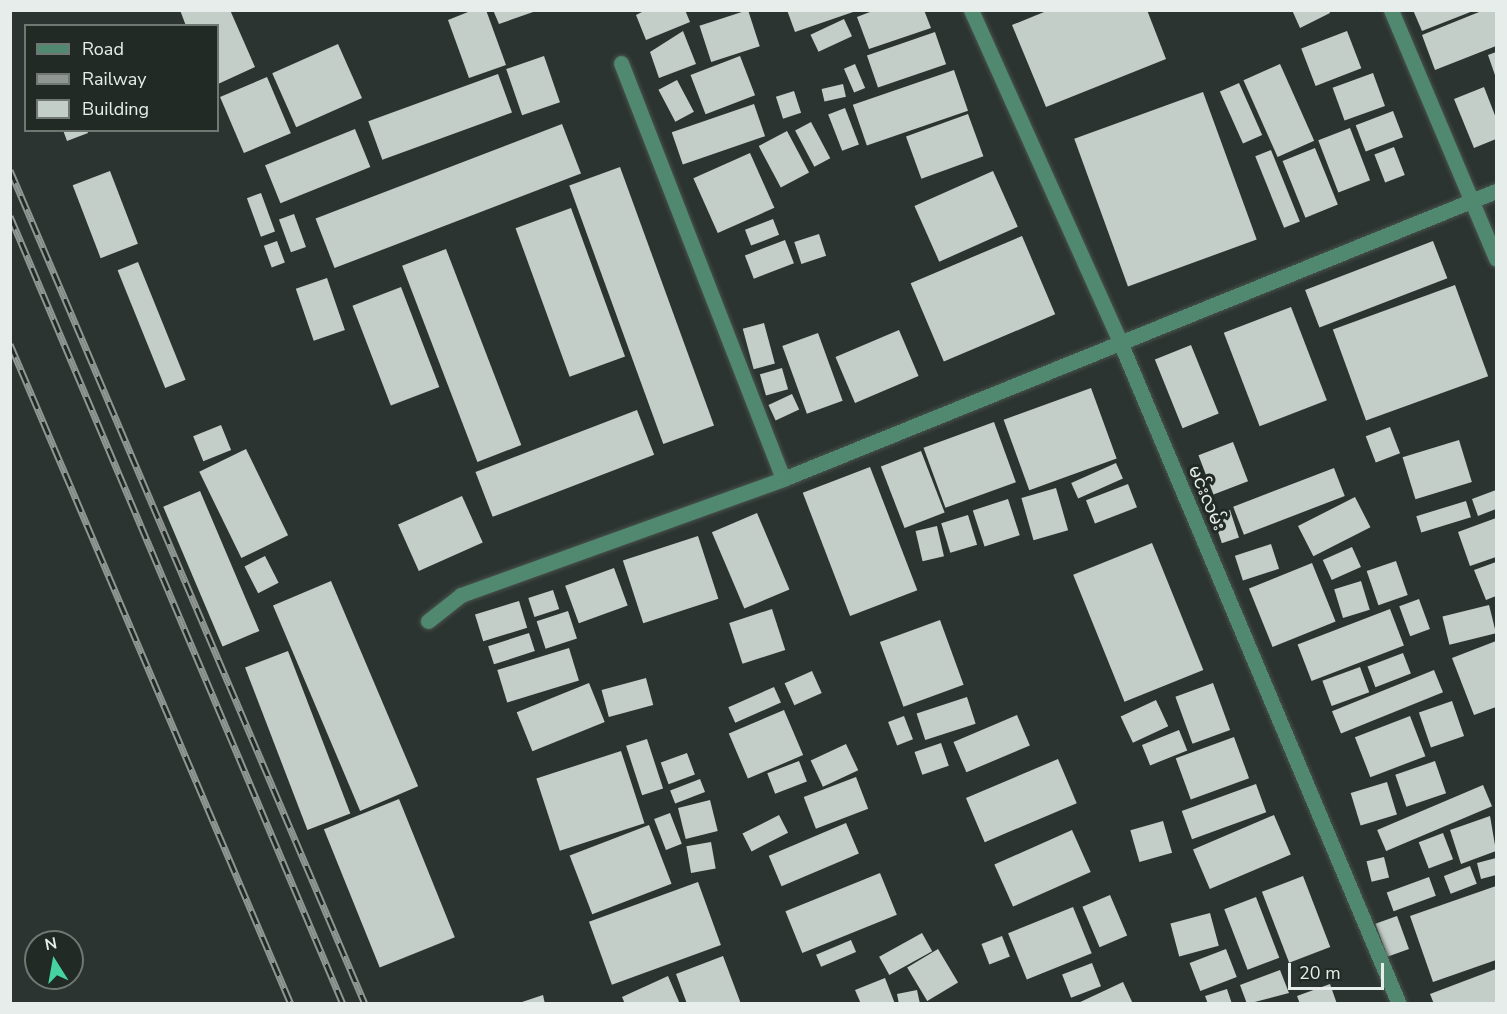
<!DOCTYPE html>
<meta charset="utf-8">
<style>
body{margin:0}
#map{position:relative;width:1507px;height:1014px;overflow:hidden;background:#2b3430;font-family:"Nunito Sans","Noto Sans Myanmar",sans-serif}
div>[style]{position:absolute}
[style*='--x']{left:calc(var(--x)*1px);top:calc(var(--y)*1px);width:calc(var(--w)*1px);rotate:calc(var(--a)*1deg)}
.building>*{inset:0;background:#c3cec9;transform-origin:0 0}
.roads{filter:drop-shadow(0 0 2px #49524e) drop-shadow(0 0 2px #49524e)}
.minor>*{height:15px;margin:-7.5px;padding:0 7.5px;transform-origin:7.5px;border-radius:7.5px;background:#518970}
.rail>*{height:7px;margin-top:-3.5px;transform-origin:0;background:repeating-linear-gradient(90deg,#222a26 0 14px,#909793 0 28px);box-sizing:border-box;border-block:2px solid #909793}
span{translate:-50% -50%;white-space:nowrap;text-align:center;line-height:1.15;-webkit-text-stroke:6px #222a26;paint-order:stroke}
.street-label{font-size:18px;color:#e7edea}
.frame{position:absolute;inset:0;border:12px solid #e7edea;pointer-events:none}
.legend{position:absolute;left:24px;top:24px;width:195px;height:108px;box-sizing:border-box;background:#222a26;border:2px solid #717874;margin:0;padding:8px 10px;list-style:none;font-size:18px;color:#e7edea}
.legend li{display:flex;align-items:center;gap:12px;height:30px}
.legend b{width:30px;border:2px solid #717874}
.north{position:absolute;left:24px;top:930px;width:60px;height:60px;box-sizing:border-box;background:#222a26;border:2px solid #717874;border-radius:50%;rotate:349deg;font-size:16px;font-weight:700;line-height:24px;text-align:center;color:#e7edea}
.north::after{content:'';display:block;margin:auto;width:21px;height:27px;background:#45d49f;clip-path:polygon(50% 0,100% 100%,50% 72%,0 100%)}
.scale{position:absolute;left:1288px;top:963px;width:96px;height:27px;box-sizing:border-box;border:3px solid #e7edea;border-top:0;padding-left:8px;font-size:18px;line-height:21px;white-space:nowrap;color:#e7edea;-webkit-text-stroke:4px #222a26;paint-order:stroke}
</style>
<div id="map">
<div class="building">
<div style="clip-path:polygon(180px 10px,230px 10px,255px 67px,218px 84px,218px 26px,186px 26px)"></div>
<div style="clip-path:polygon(473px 10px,486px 10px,506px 65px,469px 78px,448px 20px)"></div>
<div style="clip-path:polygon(493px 10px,535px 10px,536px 11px,499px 24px)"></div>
<div style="clip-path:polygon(646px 10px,685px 10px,690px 22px,646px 40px,636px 15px)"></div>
<div style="left:748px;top:10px;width:38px;height:51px;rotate:72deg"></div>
<div style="clip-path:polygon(787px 10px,855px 10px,856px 11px,795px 32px)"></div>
<div style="clip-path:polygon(875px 10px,924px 10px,931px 28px,869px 49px,857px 17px)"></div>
<div style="clip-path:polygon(1049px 10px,1147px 10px,1166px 59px,1046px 107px,1012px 25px)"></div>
<div style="clip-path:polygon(1292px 10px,1329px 10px,1330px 13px,1300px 28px)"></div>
<div style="clip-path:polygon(1413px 10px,1473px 10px,1473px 11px,1422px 31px)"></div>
<div style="clip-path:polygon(1484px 10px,1496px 10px,1496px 46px,1435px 70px,1422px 35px)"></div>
<div style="left:844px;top:19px;width:19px;height:37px;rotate:65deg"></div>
<div style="clip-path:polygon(683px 31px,696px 64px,659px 78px,650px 52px)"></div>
<div style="left:1347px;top:31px;width:40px;height:49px;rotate:69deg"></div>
<div style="left:935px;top:32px;width:34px;height:72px;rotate:71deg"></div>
<div style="left:338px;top:44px;width:59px;height:72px;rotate:66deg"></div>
<div style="clip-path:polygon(1496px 52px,1496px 78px,1488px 55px)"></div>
<div style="left:544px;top:56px;width:49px;height:40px;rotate:71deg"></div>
<div style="left:740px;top:56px;width:42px;height:53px;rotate:69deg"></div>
<div style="left:855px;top:64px;width:26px;height:12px;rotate:67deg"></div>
<div style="left:1280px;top:64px;width:84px;height:40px;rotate:66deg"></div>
<div style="left:954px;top:70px;width:43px;height:107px;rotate:71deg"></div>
<div style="left:1373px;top:73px;width:35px;height:43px;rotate:70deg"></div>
<div style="left:498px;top:74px;width:41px;height:138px;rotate:70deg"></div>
<div style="left:267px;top:77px;width:61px;height:51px;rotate:67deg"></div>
<div style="left:677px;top:80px;width:36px;height:21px;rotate:62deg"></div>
<div style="left:1239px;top:83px;width:57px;height:21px;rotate:66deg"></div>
<div style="left:843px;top:84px;width:13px;height:22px;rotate:77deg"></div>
<div style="clip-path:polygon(1484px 87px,1496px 118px,1496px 139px,1474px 148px,1454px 99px)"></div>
<div style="left:794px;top:91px;width:23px;height:19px;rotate:72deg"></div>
<div style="left:1203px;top:92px;width:157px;height:137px;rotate:70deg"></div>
<div style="left:754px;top:104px;width:34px;height:87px;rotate:71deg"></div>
<div style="left:845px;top:108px;width:39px;height:18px;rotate:69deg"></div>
<div style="left:1393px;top:111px;width:28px;height:40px;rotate:69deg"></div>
<div style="left:968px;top:114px;width:45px;height:66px;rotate:70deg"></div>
<div style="left:811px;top:122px;width:41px;height:18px;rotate:62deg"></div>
<div style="left:562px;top:124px;width:53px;height:264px;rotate:69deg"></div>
<div style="left:1350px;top:128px;width:56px;height:34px;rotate:69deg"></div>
<div style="left:355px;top:129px;width:41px;height:97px;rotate:68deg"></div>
<div style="clip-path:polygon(63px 130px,87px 130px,88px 133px,67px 141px)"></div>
<div style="left:787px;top:131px;width:47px;height:32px;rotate:62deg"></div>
<div style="left:1394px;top:147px;width:30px;height:21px;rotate:69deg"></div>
<div style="left:1315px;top:148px;width:61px;height:35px;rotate:68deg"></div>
<div style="left:1271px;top:150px;width:77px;height:17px;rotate:68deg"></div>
<div style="left:750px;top:153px;width:60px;height:62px;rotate:66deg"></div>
<div style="left:620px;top:167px;width:275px;height:54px;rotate:70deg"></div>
<div style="left:110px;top:171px;width:78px;height:40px;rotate:69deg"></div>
<div style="left:993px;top:171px;width:61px;height:86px;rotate:66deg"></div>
<div style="left:261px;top:193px;width:41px;height:15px;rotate:70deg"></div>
<div style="left:571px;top:208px;width:158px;height:59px;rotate:70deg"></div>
<div style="left:294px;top:214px;width:35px;height:16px;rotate:70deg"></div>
<div style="left:773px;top:219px;width:17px;height:30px;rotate:69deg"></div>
<div style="left:819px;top:234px;width:23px;height:26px;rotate:72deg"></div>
<div style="left:1022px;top:236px;width:85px;height:121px;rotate:67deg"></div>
<div style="left:785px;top:240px;width:25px;height:43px;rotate:69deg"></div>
<div style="left:277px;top:241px;width:23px;height:14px;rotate:70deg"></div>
<div style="left:1433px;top:241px;width:40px;height:137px;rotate:69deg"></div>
<div style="left:446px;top:249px;width:210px;height:47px;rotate:69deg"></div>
<div style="left:138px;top:262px;width:127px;height:22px;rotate:68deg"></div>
<div style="left:327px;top:278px;width:55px;height:33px;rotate:71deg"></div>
<div style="left:1455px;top:285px;width:97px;height:130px;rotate:70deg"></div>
<div style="left:401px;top:287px;width:107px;height:52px;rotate:69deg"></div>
<div style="left:1291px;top:307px;width:100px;height:72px;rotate:69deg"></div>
<div style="left:764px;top:323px;width:42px;height:22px;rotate:75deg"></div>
<div style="left:899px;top:330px;width:50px;height:69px;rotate:67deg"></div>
<div style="left:818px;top:333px;width:72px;height:38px;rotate:70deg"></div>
<div style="left:1191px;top:345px;width:74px;height:39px;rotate:68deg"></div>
<div style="left:782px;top:368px;width:22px;height:23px;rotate:74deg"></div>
<div style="left:1091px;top:388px;width:75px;height:93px;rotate:70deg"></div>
<div style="left:792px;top:394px;width:17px;height:26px;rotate:65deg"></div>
<div style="left:637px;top:410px;width:48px;height:173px;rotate:69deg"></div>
<div style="left:994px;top:422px;width:64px;height:75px;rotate:70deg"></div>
<div style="left:221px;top:425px;width:27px;height:30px;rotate:68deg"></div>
<div style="left:1390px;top:427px;width:28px;height:26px;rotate:69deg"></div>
<div style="left:1459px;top:440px;width:44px;height:59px;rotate:73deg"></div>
<div style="left:1233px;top:442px;width:42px;height:37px;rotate:69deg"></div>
<div style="left:246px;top:449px;width:96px;height:52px;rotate:64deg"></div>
<div style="left:921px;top:451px;width:66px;height:43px;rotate:69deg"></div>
<div style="left:1116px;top:463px;width:17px;height:49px;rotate:66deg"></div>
<div style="left:870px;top:467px;width:132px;height:72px;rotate:69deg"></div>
<div style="left:1334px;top:468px;width:30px;height:108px;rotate:69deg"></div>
<div style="left:1128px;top:484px;width:25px;height:45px;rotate:69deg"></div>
<div style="left:1056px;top:488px;width:44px;height:36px;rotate:74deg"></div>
<div style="clip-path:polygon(1496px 490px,1496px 509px,1478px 516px,1472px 499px)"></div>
<div style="left:200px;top:491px;width:152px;height:40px;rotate:67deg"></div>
<div style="left:462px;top:496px;width:51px;height:70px;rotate:66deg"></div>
<div style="left:1355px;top:497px;width:34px;height:64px;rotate:63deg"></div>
<div style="left:1008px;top:499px;width:38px;height:37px;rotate:72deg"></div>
<div style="left:1466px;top:501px;width:17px;height:52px;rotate:73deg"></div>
<div style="left:1230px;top:510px;width:29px;height:18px;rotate:72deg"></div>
<div style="left:757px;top:513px;width:83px;height:49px;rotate:67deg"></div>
<div style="left:968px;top:515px;width:31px;height:28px;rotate:73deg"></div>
<div style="clip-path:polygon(1496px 518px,1496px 557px,1470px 566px,1458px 532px)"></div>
<div style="left:937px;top:526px;width:31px;height:22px;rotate:77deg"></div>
<div style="left:698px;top:536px;width:66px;height:79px;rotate:72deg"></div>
<div style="left:1152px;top:543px;width:137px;height:85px;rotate:68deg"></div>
<div style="left:1271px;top:544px;width:26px;height:38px;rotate:72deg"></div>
<div style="left:1352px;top:547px;width:22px;height:32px;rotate:66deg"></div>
<div style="left:265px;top:556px;width:30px;height:23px;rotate:63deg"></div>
<div style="left:1396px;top:561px;width:36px;height:31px;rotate:71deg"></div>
<div style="clip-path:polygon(1496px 562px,1496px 596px,1486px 600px,1474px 570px)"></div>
<div style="left:1312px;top:563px;width:63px;height:68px;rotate:68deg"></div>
<div style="left:614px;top:568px;width:40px;height:52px;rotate:70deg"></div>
<div style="left:331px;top:581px;width:223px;height:63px;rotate:67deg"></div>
<div style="left:1361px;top:581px;width:30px;height:28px;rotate:73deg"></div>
<div style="left:553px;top:590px;width:20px;height:26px;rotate:72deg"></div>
<div style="left:1419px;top:599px;width:32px;height:21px;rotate:70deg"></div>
<div style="left:519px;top:601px;width:28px;height:46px;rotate:73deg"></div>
<div style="left:1489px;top:605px;width:29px;height:48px;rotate:76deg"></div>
<div style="left:772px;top:609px;width:43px;height:45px;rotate:72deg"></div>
<div style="left:1390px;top:609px;width:39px;height:99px;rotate:69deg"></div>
<div style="left:568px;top:611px;width:29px;height:33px;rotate:72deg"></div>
<div style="left:940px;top:620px;width:69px;height:64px;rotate:70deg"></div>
<div style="left:529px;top:633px;width:19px;height:43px;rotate:72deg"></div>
<div style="clip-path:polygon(1496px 641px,1496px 707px,1474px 715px,1452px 658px)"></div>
<div style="left:569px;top:648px;width:34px;height:75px;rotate:73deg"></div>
<div style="left:288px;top:651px;width:174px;height:46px;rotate:69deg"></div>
<div style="left:1403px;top:653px;width:22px;height:38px;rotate:69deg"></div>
<div style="left:1360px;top:667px;width:27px;height:40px;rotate:70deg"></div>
<div style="left:1434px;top:670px;width:24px;height:110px;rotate:68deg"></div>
<div style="left:812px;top:671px;width:24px;height:30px;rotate:66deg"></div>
<div style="left:646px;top:678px;width:28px;height:46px;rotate:75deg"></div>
<div style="left:589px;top:683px;width:42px;height:78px;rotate:68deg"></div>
<div style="left:1213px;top:683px;width:50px;height:40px;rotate:70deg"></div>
<div style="left:774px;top:687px;width:17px;height:50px;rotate:66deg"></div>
<div style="left:967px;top:697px;width:28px;height:53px;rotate:72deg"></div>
<div style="left:1156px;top:700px;width:29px;height:39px;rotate:65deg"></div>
<div style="left:1452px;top:701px;width:37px;height:35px;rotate:71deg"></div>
<div style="left:784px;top:710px;width:49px;height:60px;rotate:67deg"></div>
<div style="left:1017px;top:715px;width:33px;height:69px;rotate:67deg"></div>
<div style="left:904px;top:716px;width:25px;height:17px;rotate:69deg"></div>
<div style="left:1410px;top:716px;width:43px;height:59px;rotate:69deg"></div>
<div style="left:1179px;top:730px;width:22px;height:40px;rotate:68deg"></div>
<div style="left:1234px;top:737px;width:44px;height:62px;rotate:70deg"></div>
<div style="left:647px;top:739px;width:52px;height:22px;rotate:72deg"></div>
<div style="left:941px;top:743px;width:24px;height:28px;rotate:71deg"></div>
<div style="left:846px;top:744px;width:29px;height:39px;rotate:65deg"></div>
<div style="left:621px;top:751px;width:76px;height:89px;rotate:72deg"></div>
<div style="left:687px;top:753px;width:23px;height:28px;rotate:70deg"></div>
<div style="left:1058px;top:759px;width:48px;height:100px;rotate:67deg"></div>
<div style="left:799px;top:761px;width:22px;height:34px;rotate:69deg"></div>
<div style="left:1435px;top:761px;width:34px;height:42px;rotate:71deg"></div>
<div style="left:856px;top:777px;width:34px;height:56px;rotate:69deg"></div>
<div style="left:700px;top:779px;width:14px;height:32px;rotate:69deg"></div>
<div style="left:1387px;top:782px;width:34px;height:38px;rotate:73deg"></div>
<div style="left:1256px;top:784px;width:30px;height:79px;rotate:70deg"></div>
<div style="left:1483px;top:785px;width:23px;height:115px;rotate:67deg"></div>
<div style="left:399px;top:799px;width:149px;height:81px;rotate:68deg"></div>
<div style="left:710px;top:800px;width:32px;height:33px;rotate:76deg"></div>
<div style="left:670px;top:813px;width:33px;height:17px;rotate:69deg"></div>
<div style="left:779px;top:815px;width:20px;height:41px;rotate:63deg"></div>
<div style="left:1274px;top:815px;width:43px;height:88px;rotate:67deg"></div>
<div style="clip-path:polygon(1490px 816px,1496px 851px,1461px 864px,1450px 830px)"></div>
<div style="left:1163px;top:821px;width:33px;height:34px;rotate:74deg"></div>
<div style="left:846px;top:823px;width:33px;height:84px;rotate:67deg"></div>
<div style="left:649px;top:825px;width:63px;height:85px;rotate:69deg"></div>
<div style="left:1072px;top:830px;width:46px;height:85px;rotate:66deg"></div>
<div style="left:1443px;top:833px;width:28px;height:26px;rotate:69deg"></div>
<div style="left:711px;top:842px;width:27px;height:25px;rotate:80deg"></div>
<div style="left:1384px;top:857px;width:21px;height:18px;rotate:76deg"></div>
<div style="clip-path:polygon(1496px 858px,1496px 875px,1481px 879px,1477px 863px)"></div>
<div style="left:1470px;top:866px;width:19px;height:28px;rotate:69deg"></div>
<div style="left:880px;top:873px;width:45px;height:102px;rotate:68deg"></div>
<div style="left:1303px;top:876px;width:76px;height:44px;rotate:69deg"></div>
<div style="left:1429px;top:877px;width:20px;height:45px;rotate:70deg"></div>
<div style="left:698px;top:882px;width:67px;height:116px;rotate:70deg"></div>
<div style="clip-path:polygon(1496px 886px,1496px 960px,1433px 982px,1410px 916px)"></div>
<div style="left:1110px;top:895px;width:44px;height:30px;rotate:67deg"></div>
<div style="left:1256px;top:897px;width:65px;height:34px;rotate:69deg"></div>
<div style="left:1073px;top:907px;width:50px;height:70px;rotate:68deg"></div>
<div style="left:1210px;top:913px;width:34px;height:41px;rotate:75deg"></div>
<div style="left:1397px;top:916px;width:35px;height:23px;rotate:70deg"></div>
<div style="left:922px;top:933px;width:21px;height:49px;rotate:61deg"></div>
<div style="left:1002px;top:936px;width:22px;height:22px;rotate:69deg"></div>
<div style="left:851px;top:940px;width:13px;height:38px;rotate:67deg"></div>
<div style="left:938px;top:949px;width:39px;height:36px;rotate:59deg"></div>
<div style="left:1226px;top:949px;width:30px;height:39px;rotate:69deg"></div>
<div style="clip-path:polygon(723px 956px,741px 1004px,687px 1004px,676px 974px)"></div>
<div style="left:1092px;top:963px;width:25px;height:32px;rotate:69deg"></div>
<div style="clip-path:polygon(1496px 969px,1496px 1004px,1434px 1004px,1430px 994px)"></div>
<div style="clip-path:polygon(1280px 970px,1289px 993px,1247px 1004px,1240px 985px)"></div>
<div style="clip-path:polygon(668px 976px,680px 1004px,625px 1004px,622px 997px)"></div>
<div style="clip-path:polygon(885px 978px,895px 1004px,861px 1004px,855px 990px)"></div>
<div style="clip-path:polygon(1123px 982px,1133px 1004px,1076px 1004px)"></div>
<div style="clip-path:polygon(1330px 984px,1337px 1004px,1300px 1004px,1297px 996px)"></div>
<div style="clip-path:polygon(1227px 989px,1232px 1004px,1208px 1004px,1205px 996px)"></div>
<div style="clip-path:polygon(917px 990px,920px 1004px,899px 1004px,897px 994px)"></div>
<div style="clip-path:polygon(543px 995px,545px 1004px,519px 1004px,519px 1003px)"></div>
</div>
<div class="roads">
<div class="minor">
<div style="--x:971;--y:10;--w:364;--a:65.8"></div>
<div style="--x:1120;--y:342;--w:718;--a:67.15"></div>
<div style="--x:1391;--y:10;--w:270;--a:67.1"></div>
<div style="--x:621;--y:63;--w:446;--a:68.7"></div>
<div style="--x:428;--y:621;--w:42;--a:-38.2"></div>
<div style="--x:461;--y:595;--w:342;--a:-19.8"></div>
<div style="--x:783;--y:479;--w:769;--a:-22"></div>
</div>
</div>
<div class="rail">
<div style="--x:10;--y:170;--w:906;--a:66.94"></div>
<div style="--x:10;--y:216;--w:855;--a:67.09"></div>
<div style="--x:10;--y:344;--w:717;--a:66.94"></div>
</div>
<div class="street-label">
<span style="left:1207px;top:498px;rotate:67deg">မင်းလမ်း</span>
</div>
<div class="frame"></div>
<ul class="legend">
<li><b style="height:8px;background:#518970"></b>Road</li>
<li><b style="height:8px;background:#909793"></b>Railway</li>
<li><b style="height:16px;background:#c3cec9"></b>Building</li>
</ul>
<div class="north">N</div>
<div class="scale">20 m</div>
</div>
